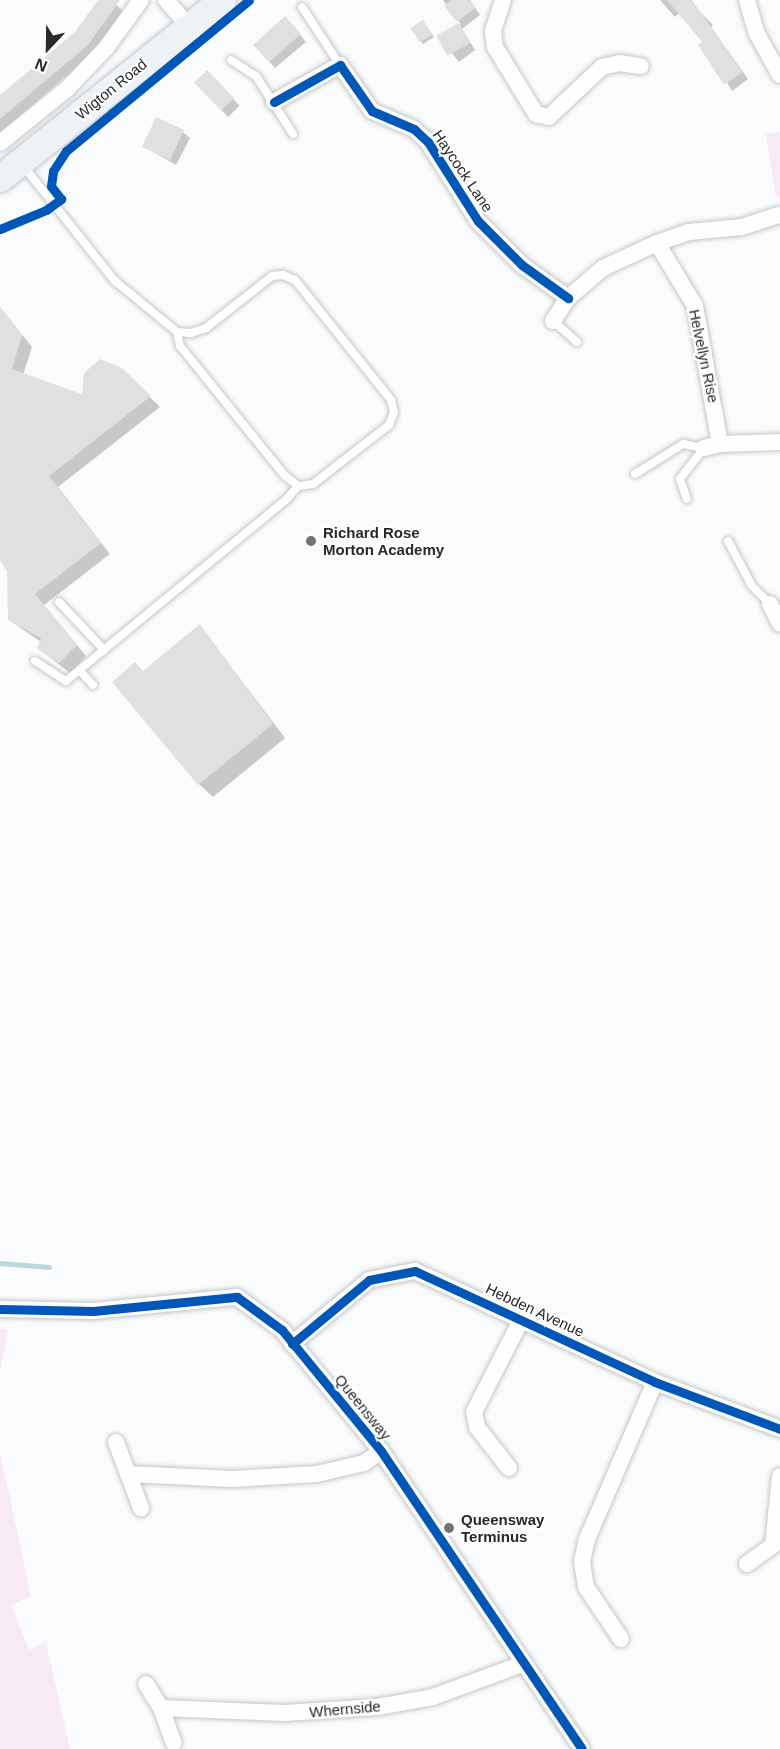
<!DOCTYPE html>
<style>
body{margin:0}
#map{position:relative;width:780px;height:1749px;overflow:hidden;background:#f9fbfd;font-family:Helvetica,sans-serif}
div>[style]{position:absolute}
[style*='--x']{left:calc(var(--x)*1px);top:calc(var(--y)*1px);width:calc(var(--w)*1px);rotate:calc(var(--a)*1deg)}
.green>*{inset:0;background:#f7eaf4}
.shadow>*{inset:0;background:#0003;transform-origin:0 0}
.stream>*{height:5px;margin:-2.5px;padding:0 2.5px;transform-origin:2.5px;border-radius:2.5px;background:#b9d9dc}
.building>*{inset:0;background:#dfe0e2;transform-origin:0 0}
.roads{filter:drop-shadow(0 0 2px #c5c6c8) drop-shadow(0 0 2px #c5c6c8)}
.service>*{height:8px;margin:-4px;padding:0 4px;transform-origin:4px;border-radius:4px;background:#fefeff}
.minor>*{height:16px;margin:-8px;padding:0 8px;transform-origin:8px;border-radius:8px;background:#fefeff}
.primary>*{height:27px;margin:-13.5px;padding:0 13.5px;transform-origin:13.5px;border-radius:13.5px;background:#ecf2f6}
.cycleway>*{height:9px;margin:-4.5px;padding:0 4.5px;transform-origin:4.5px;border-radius:4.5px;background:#0057b8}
.dots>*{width:16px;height:16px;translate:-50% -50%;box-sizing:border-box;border:3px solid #fff;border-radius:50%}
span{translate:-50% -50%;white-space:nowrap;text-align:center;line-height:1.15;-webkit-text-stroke:4.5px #fff;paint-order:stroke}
.street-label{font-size:15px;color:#28292b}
.poi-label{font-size:15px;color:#28292b;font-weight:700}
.left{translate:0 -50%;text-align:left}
.north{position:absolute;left:18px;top:18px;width:60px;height:60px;-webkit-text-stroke:4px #fff;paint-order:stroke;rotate:202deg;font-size:16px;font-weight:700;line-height:24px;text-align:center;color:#28292b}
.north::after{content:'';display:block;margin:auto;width:21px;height:27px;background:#28292b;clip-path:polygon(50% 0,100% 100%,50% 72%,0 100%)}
</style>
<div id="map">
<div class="green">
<div style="clip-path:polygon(780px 132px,780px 200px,775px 193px,766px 134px)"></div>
<div style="clip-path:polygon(0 1328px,8px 1330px,0 1372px)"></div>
<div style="clip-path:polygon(0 1452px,31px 1596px,11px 1605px,29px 1650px,46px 1642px,70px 1749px,0 1749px)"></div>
</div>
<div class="shadow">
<div style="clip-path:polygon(100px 0,111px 0,123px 11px,94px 52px,0 133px,0 101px,76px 33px)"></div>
<div style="clip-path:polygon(443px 0,470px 0,480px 15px,462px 29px,475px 50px,459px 62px,440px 39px,461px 24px)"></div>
<div style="clip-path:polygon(660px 0,688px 0,713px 25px,711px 27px,748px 79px,732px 91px,704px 42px,679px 13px,675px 17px)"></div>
<div style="clip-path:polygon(292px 25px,306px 42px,275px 68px,269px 61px)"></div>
<div style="clip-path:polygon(426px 25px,434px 37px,423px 44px,412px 29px)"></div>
<div style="left:207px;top:72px;width:47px;height:16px;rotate:46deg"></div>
<div style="clip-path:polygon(183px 132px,190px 138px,176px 165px,143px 146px)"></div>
<div style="clip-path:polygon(0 307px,32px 347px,23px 375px,84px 396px,121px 369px,160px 407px,58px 487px,110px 554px,44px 605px,86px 656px,70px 673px,39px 649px,41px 642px,9px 620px,9px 570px,0 552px)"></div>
<div style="clip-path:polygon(200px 626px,285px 738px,213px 797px,199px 784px,143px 673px)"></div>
</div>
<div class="stream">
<div style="--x:0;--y:1263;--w:49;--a:4.7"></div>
</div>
<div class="building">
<div style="clip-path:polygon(98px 0,120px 0,88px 45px,0 119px,0 95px,75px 32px)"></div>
<div style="clip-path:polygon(451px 0,469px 0,475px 8px,457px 22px,444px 6px)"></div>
<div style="clip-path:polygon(667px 0,692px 0,742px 72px,724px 85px,698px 45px,702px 42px)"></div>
<div style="left:285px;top:16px;width:24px;height:43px;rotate:48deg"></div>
<div style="left:423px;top:20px;width:17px;height:15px;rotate:57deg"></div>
<div style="left:459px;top:23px;width:23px;height:26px;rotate:61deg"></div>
<div style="left:207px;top:70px;width:39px;height:18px;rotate:46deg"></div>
<div style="left:156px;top:117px;width:31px;height:33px;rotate:25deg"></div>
<div style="clip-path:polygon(0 307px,22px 335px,12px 369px,82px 394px,84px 373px,100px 359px,122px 368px,151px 396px,49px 476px,101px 543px,35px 594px,77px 645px,59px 663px,37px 649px,41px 638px,8px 620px,7px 571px,0 561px)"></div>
<div style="clip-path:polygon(200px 624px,273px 724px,198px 785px,112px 682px,135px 662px,143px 671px)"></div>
</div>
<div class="roads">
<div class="service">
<div style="--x:302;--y:7;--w:69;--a:56.8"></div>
<div style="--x:231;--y:60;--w:30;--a:33"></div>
<div style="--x:256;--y:76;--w:69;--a:57.5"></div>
<div style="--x:21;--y:163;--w:151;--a:51.5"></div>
<div style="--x:115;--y:281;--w:80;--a:39.4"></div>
<div style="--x:177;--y:332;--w:14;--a:4"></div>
<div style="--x:191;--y:333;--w:16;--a:-18"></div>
<div style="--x:206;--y:328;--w:84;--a:-38.2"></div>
<div style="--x:272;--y:276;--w:11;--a:-5"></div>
<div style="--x:283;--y:275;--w:13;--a:23"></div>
<div style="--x:295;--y:280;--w:154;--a:51.3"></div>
<div style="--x:391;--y:400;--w:12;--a:76"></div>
<div style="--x:394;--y:412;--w:14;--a:111"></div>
<div style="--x:389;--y:425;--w:96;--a:142.2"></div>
<div style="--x:313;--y:484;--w:15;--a:172"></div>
<div style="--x:298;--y:486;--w:16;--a:-142"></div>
<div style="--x:285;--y:476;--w:167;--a:-128.9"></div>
<div style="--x:180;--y:346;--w:14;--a:-102"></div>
<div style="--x:553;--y:321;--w:32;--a:41"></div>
<div style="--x:635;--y:474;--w:57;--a:-32"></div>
<div style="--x:683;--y:444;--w:21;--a:11"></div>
<div style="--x:704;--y:448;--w:39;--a:128"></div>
<div style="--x:680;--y:479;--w:21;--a:71"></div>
<div style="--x:728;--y:541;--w:51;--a:61.9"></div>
<div style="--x:752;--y:586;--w:25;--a:45"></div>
<div style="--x:59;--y:602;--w:66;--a:46.8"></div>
<div style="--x:35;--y:661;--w:37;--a:33"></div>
<div style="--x:66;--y:681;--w:286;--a:-39.5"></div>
<div style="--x:287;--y:499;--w:17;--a:-50"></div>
<div style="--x:80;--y:671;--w:19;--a:47"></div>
</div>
<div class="minor">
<div style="--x:166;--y:0;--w:35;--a:49"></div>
<div style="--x:503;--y:0;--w:33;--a:108"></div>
<div style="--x:493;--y:31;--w:16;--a:83"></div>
<div style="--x:495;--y:47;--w:79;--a:58.5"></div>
<div style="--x:536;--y:114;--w:13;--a:13"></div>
<div style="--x:549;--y:117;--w:73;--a:-43.3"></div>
<div style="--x:602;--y:67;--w:17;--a:-13"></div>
<div style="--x:619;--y:63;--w:22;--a:8"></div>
<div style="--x:747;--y:0;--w:35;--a:74"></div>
<div style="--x:757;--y:34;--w:47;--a:60.7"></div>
<div style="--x:274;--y:102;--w:76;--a:-29.3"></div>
<div style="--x:340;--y:65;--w:56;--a:55.2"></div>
<div style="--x:372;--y:111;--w:46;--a:23.2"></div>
<div style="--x:414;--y:129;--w:19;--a:43"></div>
<div style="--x:428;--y:142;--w:93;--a:57.7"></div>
<div style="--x:478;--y:221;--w:62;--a:45"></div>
<div style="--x:522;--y:265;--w:57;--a:35.7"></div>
<div style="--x:0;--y:143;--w:86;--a:-38.9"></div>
<div style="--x:67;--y:89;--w:57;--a:-46.4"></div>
<div style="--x:106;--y:48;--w:59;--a:-53.9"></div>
<div style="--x:657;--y:243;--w:74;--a:58.9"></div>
<div style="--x:695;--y:306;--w:140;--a:79.7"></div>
<div style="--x:553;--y:321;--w:27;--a:-57"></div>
<div style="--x:568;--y:298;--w:46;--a:-40.6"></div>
<div style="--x:603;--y:268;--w:60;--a:-24.8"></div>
<div style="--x:657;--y:243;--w:34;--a:-19"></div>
<div style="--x:689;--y:232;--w:53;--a:-5.4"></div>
<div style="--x:742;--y:227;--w:40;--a:-18"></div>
<div style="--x:704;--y:448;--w:16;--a:-14"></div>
<div style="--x:720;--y:444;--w:60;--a:-1.9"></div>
<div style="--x:770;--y:604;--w:22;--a:63"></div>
<div style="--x:0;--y:1309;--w:93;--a:1.2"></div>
<div style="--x:93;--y:1311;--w:145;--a:-5.6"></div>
<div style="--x:237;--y:1297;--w:56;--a:36.3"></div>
<div style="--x:282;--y:1330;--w:156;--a:50.7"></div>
<div style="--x:381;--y:1451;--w:359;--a:56"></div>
<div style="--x:292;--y:1344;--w:100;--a:-39.7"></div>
<div style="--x:369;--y:1280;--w:47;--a:-11.1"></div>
<div style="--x:415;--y:1271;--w:264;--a:24.8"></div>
<div style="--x:655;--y:1382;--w:134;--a:20.6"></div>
<div style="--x:116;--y:1442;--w:71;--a:69.3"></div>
<div style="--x:509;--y:1468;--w:52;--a:-128"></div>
<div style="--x:477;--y:1427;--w:15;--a:-101"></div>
<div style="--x:474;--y:1412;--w:103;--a:-62.9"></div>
<div style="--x:128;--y:1474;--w:104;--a:2.8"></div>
<div style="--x:232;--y:1479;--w:85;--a:-3.4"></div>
<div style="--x:317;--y:1474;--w:48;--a:-13.2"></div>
<div style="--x:364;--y:1463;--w:21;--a:-35"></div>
<div style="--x:747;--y:1564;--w:32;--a:-36"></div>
<div style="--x:773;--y:1545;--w:69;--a:-84.2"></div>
<div style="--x:621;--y:1639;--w:63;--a:-123.9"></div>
<div style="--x:586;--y:1587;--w:26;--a:-99"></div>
<div style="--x:582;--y:1561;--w:23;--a:-77"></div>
<div style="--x:587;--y:1539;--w:171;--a:-66.6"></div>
<div style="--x:146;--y:1684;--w:28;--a:58"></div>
<div style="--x:161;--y:1708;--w:37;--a:70"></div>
<div style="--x:161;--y:1708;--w:123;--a:2.3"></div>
<div style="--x:284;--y:1713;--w:93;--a:-3.7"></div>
<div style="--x:377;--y:1707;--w:57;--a:-10.1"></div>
<div style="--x:433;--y:1697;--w:95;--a:-20.3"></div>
</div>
<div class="primary">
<div style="--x:0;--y:178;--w:285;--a:-38.7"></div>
</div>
</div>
<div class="cycleway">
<div style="--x:274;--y:102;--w:76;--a:-29.3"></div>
<div style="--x:340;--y:65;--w:56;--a:55.2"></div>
<div style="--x:372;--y:111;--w:46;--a:23.2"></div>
<div style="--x:414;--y:129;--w:19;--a:43"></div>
<div style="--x:428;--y:142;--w:93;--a:57.7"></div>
<div style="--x:478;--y:221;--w:62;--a:45"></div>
<div style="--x:522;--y:265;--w:57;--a:35.7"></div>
<div style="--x:0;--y:229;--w:50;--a:-22.4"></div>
<div style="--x:46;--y:210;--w:19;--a:-36"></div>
<div style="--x:61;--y:199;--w:16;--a:-128"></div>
<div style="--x:51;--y:186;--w:15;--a:-82"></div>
<div style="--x:53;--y:171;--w:24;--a:-57"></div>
<div style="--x:66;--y:151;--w:237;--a:-39.5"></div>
<div style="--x:0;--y:1309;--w:93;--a:1.2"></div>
<div style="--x:93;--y:1311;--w:145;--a:-5.6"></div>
<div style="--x:237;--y:1297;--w:56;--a:36.3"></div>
<div style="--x:282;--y:1330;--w:156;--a:50.7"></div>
<div style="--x:381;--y:1451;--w:359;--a:56"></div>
<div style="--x:292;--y:1344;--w:100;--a:-39.7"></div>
<div style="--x:369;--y:1280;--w:47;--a:-11.1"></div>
<div style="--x:415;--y:1271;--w:264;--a:24.8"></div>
<div style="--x:655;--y:1382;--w:134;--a:20.6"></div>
</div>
<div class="dots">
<div style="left:311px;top:541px;background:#717274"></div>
<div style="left:449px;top:1528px;background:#717274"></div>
</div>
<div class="street-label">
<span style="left:111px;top:89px;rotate:-39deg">Wigton Road</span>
<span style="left:463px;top:171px;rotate:56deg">Haycock Lane</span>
<span style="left:704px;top:356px;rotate:78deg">Helvellyn Rise</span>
<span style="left:535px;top:1310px;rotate:25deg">Hebden Avenue</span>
<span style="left:363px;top:1407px;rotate:51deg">Queensway</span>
<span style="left:345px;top:1709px;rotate:-5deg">Whernside</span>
</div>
<div class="poi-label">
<span class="left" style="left:323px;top:541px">Richard Rose<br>Morton Academy</span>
<span class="left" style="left:461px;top:1528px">Queensway<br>Terminus</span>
</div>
<div class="north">N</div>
</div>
